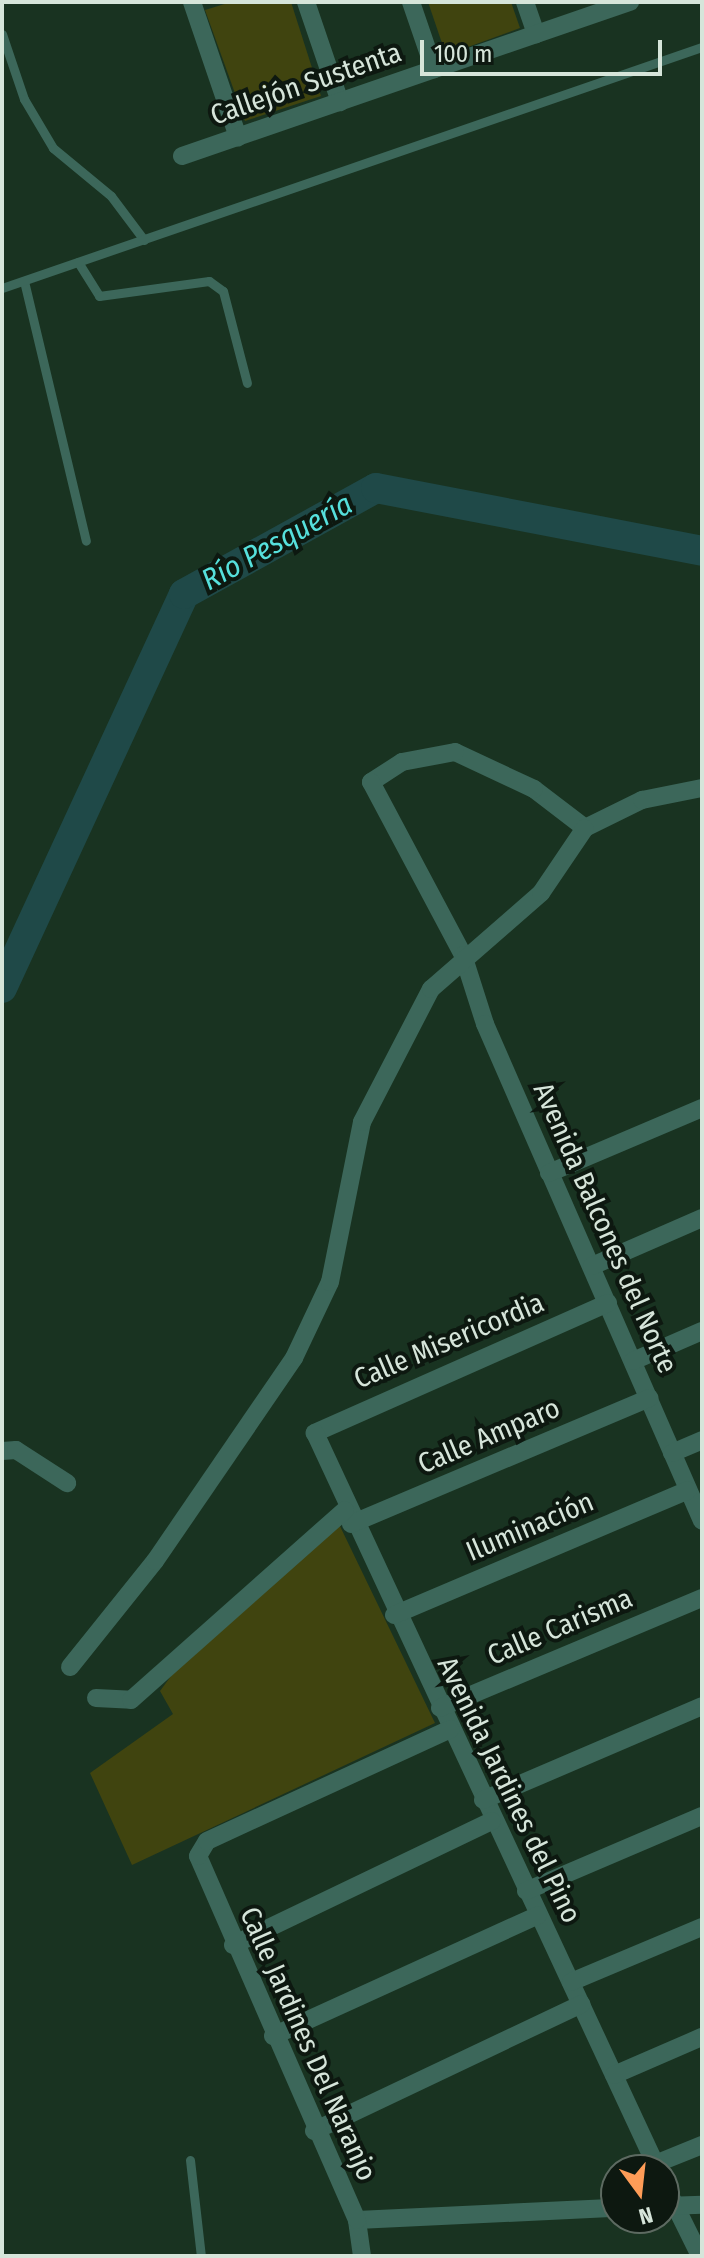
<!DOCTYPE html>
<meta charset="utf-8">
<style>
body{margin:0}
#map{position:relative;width:704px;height:2258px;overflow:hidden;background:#193321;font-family:"Fira Sans Condensed",sans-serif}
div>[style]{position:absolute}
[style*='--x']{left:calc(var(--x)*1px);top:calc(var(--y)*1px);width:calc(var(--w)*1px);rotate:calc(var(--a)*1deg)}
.green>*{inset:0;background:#40440f}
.river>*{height:30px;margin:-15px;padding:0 15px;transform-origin:15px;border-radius:15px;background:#1f4948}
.lane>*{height:9px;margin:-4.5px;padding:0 4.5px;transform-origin:4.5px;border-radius:4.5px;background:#3c675a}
.street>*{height:18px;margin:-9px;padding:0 9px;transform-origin:9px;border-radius:9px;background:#3c675a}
span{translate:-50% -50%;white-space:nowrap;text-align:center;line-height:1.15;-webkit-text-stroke:8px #0d1810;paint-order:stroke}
.street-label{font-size:28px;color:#d6e5da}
.water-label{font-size:30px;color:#56e0dc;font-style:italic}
.frame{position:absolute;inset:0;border:4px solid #d6e5da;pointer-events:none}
.north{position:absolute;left:600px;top:2154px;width:80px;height:80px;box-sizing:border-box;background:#0d1810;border:2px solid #5d6a61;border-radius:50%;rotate:165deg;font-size:22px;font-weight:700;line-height:32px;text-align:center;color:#d6e5da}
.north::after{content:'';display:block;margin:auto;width:28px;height:36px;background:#fe9c57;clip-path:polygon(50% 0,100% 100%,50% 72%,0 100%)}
.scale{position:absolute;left:420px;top:40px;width:242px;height:36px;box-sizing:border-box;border:4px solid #d6e5da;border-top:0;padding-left:10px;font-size:24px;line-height:28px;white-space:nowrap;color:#d6e5da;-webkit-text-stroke:6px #0d1810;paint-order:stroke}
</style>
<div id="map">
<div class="green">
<div style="clip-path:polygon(231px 2px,291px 2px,321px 96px,245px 121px,205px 10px)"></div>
<div style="clip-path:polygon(428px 2px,511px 2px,520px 28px,446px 55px)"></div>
<div style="clip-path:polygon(338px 1522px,435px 1723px,132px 1865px,90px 1773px,173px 1714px,160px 1691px,196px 1642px)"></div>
</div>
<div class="river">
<div style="--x:2;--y:988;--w:434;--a:-65.2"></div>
<div style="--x:184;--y:594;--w:219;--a:-28.9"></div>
<div style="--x:376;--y:488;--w:332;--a:10.9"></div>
</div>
<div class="lane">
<div style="--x:2;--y:34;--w:69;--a:71.3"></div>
<div style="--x:24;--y:99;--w:57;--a:59.4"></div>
<div style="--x:53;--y:148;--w:75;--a:39.6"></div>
<div style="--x:111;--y:196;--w:55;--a:53.1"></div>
<div style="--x:78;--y:262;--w:40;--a:58"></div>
<div style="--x:99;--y:296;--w:111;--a:-7.8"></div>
<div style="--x:209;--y:281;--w:17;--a:36"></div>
<div style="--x:223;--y:291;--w:95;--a:75.4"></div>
<div style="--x:24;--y:281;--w:267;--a:76.6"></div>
<div style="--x:2;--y:288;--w:740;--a:-19"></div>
<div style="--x:190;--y:2160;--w:97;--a:83.5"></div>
</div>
<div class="street">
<div style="--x:192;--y:2;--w:143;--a:71.2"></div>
<div style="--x:306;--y:2;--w:106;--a:71.2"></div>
<div style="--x:411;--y:2;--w:71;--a:71.1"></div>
<div style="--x:525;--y:2;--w:34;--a:71"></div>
<div style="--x:182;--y:156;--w:474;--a:-19"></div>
<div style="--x:585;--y:828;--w:64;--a:-142.6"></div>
<div style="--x:534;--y:789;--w:87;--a:-154.9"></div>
<div style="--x:455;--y:752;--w:54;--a:169.3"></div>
<div style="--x:402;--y:762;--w:37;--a:147"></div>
<div style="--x:371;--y:782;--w:196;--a:62"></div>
<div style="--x:463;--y:955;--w:72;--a:72.3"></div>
<div style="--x:485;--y:1024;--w:542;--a:66.41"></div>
<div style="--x:585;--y:828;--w:64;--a:-26.2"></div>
<div style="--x:642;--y:800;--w:61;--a:-11.3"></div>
<div style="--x:549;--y:1173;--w:166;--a:-23"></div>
<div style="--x:592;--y:1266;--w:120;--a:-23.6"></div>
<div style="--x:608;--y:1303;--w:321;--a:156.1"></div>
<div style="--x:315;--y:1433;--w:813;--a:65.04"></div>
<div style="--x:633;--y:1361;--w:75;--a:-23.5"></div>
<div style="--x:2;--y:1451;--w:14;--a:-4"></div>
<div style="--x:16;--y:1450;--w:61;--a:32.9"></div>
<div style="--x:672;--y:1453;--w:33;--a:-23"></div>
<div style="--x:351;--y:1524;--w:324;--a:-22.9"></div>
<div style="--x:394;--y:1615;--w:319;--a:-23"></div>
<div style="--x:70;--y:1667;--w:136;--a:-51.3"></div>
<div style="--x:155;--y:1561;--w:246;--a:-55.6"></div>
<div style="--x:294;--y:1358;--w:84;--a:-64.7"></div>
<div style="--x:330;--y:1282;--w:163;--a:-78.7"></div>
<div style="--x:362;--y:1122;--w:150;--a:-62.6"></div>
<div style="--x:431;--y:989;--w:146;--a:-41.1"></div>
<div style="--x:541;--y:893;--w:78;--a:-55.9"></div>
<div style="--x:96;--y:1698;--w:35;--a:3"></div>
<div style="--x:131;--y:1700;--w:286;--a:-41.6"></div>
<div style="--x:440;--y:1708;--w:284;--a:-22.8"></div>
<div style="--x:483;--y:1800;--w:238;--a:-23.2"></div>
<div style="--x:526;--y:1891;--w:191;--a:-23.1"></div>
<div style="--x:233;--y:1945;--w:287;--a:-25.6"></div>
<div style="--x:571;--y:1982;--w:142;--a:-22.8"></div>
<div style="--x:273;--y:2036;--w:291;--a:-24.5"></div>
<div style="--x:614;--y:2075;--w:96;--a:-23.4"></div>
<div style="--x:314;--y:2131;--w:296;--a:-25.4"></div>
<div style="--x:655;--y:2164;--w:51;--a:-22"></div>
<div style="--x:664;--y:2183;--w:81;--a:63.7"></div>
<div style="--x:665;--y:2206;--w:37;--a:-2"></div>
<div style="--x:357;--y:2220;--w:259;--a:-2.7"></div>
<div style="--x:362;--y:2256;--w:36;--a:-98"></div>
<div style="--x:357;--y:2220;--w:397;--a:-113.6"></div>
<div style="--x:198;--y:1856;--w:17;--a:-59"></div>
<div style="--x:207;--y:1841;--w:268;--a:-24.7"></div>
</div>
<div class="street-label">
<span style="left:306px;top:84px;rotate:-19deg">Callejón Sustenta</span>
<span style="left:605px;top:1228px;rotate:66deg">Avenida Balcones del Norte</span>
<span style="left:449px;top:1341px;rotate:-23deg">Calle Misericordia</span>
<span style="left:489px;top:1436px;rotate:-23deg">Calle Amparo</span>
<span style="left:530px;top:1527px;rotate:-23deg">Iluminación</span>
<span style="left:560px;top:1627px;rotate:-23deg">Calle Carisma</span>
<span style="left:509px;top:1790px;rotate:64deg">Avenida Jardines del Pino</span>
<span style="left:308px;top:2044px;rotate:66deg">Calle Jardines Del Naranjo</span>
</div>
<div class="water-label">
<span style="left:277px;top:542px;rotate:-29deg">Río Pesquería</span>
</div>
<div class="frame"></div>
<div class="north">N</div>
<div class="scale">100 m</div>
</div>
